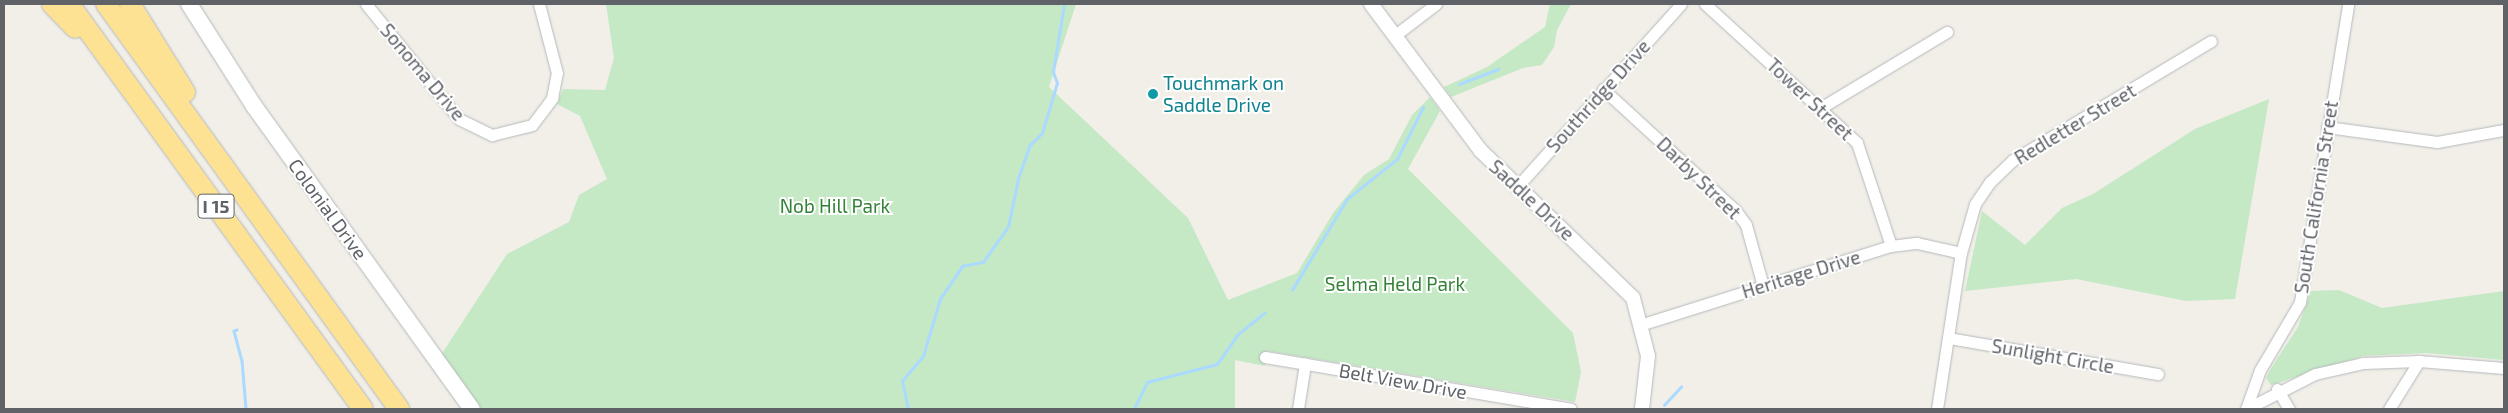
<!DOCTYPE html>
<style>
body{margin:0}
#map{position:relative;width:2508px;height:413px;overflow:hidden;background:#f1efe8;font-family:"Exo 2",sans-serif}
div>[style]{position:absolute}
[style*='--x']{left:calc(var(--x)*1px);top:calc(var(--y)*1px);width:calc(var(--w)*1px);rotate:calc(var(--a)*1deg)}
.green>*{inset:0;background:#c5e8c5}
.stream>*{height:2.5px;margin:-1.25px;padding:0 1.25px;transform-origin:1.25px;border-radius:1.25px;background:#aadaff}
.roads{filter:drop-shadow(0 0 1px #b5b8bc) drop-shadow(0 0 1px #b5b8bc)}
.minor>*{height:11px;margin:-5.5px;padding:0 5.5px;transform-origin:5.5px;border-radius:5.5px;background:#fff}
.tertiary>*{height:14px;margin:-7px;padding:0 7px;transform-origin:7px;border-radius:7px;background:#fff}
.secondary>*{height:16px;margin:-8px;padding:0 8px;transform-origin:8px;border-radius:8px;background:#fff}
.motorway>*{height:20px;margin:-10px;padding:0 10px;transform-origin:10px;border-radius:10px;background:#fde293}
.dots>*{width:14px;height:14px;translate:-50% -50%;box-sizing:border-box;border:2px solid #fff;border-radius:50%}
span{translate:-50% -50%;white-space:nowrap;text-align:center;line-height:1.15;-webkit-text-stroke:4px #fff;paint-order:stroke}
.shield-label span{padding:1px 4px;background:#fff;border:1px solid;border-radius:4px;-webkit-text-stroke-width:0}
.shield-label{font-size:18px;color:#5f6368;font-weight:700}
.street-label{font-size:19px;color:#5f6368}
.culture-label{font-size:19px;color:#0d838f}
.left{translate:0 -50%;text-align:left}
.park-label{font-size:19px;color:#348238}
.frame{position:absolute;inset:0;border:5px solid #5f6368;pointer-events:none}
</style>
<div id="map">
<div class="green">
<div style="clip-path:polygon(606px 4px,1076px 4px,1049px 87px,1188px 218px,1228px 300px,1297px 273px,1333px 213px,1364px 175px,1389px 159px,1412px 115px,1430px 97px,1440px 111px,1408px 169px,1573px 333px,1581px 372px,1575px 402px,1267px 351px,1265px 366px,1235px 360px,1235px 409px,480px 409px,441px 355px,507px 254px,569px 222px,579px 195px,607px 179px,580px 116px,557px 104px,563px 89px,605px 90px,614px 58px)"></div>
<div style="clip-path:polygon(1550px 4px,1571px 4px,1557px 30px,1554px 47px,1542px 65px,1523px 68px,1451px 97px,1444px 87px,1487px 67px,1545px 27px)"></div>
<div style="clip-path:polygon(2269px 99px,2235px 299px,2186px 301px,2076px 279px,1965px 291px,1982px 211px,2025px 245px,2062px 208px,2093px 194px,2195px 129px)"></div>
<div style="clip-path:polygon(2339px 290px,2382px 308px,2504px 291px,2504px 360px,2426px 353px,2363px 356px,2271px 385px,2266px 378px,2270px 370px,2298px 327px,2311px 291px)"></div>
</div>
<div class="stream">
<div style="--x:1459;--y:84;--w:42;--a:-21"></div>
<div style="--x:1292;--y:290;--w:106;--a:-58.9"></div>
<div style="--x:1347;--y:199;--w:64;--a:-38.7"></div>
<div style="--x:1397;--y:159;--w:58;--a:-63.4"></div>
<div style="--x:237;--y:330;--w:3;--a:162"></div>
<div style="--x:234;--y:331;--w:30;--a:75"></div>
<div style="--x:242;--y:360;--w:49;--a:85.3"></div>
<div style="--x:1664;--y:405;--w:25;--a:-47"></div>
<div style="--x:908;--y:409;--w:29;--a:-102"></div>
<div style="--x:902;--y:381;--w:33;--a:-50"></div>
<div style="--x:923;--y:356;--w:59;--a:-73.4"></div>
<div style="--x:940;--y:299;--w:40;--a:-56"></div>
<div style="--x:962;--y:266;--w:21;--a:-11"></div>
<div style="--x:983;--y:262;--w:43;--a:-54.5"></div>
<div style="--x:1008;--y:227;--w:49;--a:-78.2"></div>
<div style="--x:1018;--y:179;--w:36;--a:-71"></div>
<div style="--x:1030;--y:145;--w:17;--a:-45"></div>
<div style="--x:1042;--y:133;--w:52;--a:-73.3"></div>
<div style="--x:1057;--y:83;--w:12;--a:-110"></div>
<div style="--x:1053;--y:72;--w:69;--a:-80.8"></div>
<div style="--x:1134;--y:409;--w:30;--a:-64"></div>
<div style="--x:1147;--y:382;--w:72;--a:-14.4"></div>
<div style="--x:1217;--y:364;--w:35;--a:-55"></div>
<div style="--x:1237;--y:335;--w:35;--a:-39"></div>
</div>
<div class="roads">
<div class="minor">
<div style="--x:366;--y:4;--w:148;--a:51"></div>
<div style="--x:459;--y:119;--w:37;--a:26"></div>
<div style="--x:492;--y:135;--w:41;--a:-14"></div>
<div style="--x:532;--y:125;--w:34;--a:-53"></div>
<div style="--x:552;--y:98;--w:25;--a:-79"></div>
<div style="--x:557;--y:73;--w:71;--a:-104.6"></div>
<div style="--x:1705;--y:4;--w:206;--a:42.4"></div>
<div style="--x:1857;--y:143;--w:108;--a:71.7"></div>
<div style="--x:1394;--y:36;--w:53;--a:-37.3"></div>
<div style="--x:1603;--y:89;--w:180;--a:42.5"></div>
<div style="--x:1736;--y:211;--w:17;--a:54"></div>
<div style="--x:1746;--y:225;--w:63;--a:74.4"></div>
<div style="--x:1822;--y:107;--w:146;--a:-31"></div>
<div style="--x:2327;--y:127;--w:111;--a:7.8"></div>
<div style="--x:2437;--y:142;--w:68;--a:-10.2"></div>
<div style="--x:1516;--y:188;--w:247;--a:-48.1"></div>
<div style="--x:1643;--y:324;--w:260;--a:-17.5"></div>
<div style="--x:1891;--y:246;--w:26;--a:-7"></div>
<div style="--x:1917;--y:243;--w:45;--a:12.8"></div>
<div style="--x:1949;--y:338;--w:212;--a:9.8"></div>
<div style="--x:1265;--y:357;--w:310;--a:9.6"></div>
<div style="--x:2277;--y:389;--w:23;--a:59"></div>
<div style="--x:1298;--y:409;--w:46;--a:-81.2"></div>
<div style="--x:1937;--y:409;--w:158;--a:-81.3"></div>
<div style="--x:1961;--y:253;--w:51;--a:-74.1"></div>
<div style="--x:1975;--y:204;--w:27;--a:-56"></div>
<div style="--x:1990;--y:182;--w:32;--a:-44"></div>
<div style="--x:2013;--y:160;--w:231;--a:-31"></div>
<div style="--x:2246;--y:409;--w:41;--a:-70.3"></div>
<div style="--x:2260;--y:370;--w:79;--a:-59.5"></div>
<div style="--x:2300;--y:302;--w:302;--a:-80.8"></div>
<div style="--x:2246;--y:409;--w:77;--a:-26.9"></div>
<div style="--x:2315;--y:374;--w:49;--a:-12.9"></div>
<div style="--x:2363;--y:363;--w:56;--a:-2"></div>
<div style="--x:2419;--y:361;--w:85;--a:4.7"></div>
<div style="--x:2389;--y:409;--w:57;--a:-58"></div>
</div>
<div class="tertiary">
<div style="--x:1371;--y:4;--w:184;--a:53.2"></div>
<div style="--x:1481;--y:151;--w:211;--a:44"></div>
<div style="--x:1633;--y:298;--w:60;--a:75.5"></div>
<div style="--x:1648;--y:356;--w:53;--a:96.5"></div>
</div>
<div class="secondary">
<div style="--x:189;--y:4;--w:121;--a:57.5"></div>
<div style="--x:254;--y:106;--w:373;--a:54.3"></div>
</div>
<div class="motorway">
<div style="--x:52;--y:4;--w:33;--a:46"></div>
<div style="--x:69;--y:4;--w:500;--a:54.02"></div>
<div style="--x:106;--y:4;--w:500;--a:54.1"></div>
<div style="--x:130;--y:4;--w:104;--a:58"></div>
</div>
</div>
<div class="dots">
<div style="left:1153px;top:94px;background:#0f9aa8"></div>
</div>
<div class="shield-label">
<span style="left:216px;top:206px">I 15</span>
</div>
<div class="street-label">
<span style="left:423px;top:72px;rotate:50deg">Sonoma Drive</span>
<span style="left:1598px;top:96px;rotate:-48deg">Southridge Drive</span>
<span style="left:1810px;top:99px;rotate:43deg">Tower Street</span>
<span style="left:2075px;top:124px;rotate:-31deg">Redletter Street</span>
<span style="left:1699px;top:178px;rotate:44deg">Darby Street</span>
<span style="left:2316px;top:197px;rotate:-81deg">South California Street</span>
<span style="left:1532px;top:200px;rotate:43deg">Saddle Drive</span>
<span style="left:328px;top:209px;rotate:54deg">Colonial Drive</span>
<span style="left:1801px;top:274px;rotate:-17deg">Heritage Drive</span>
<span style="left:2053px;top:356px;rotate:10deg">Sunlight Circle</span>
<span style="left:1403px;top:381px;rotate:10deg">Belt View Drive</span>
</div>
<div class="culture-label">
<span class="left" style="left:1163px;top:94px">Touchmark on<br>Saddle Drive</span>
</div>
<div class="park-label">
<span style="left:835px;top:206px">Nob Hill Park</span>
<span style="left:1395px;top:284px">Selma Held Park</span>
</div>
<div class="frame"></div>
</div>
